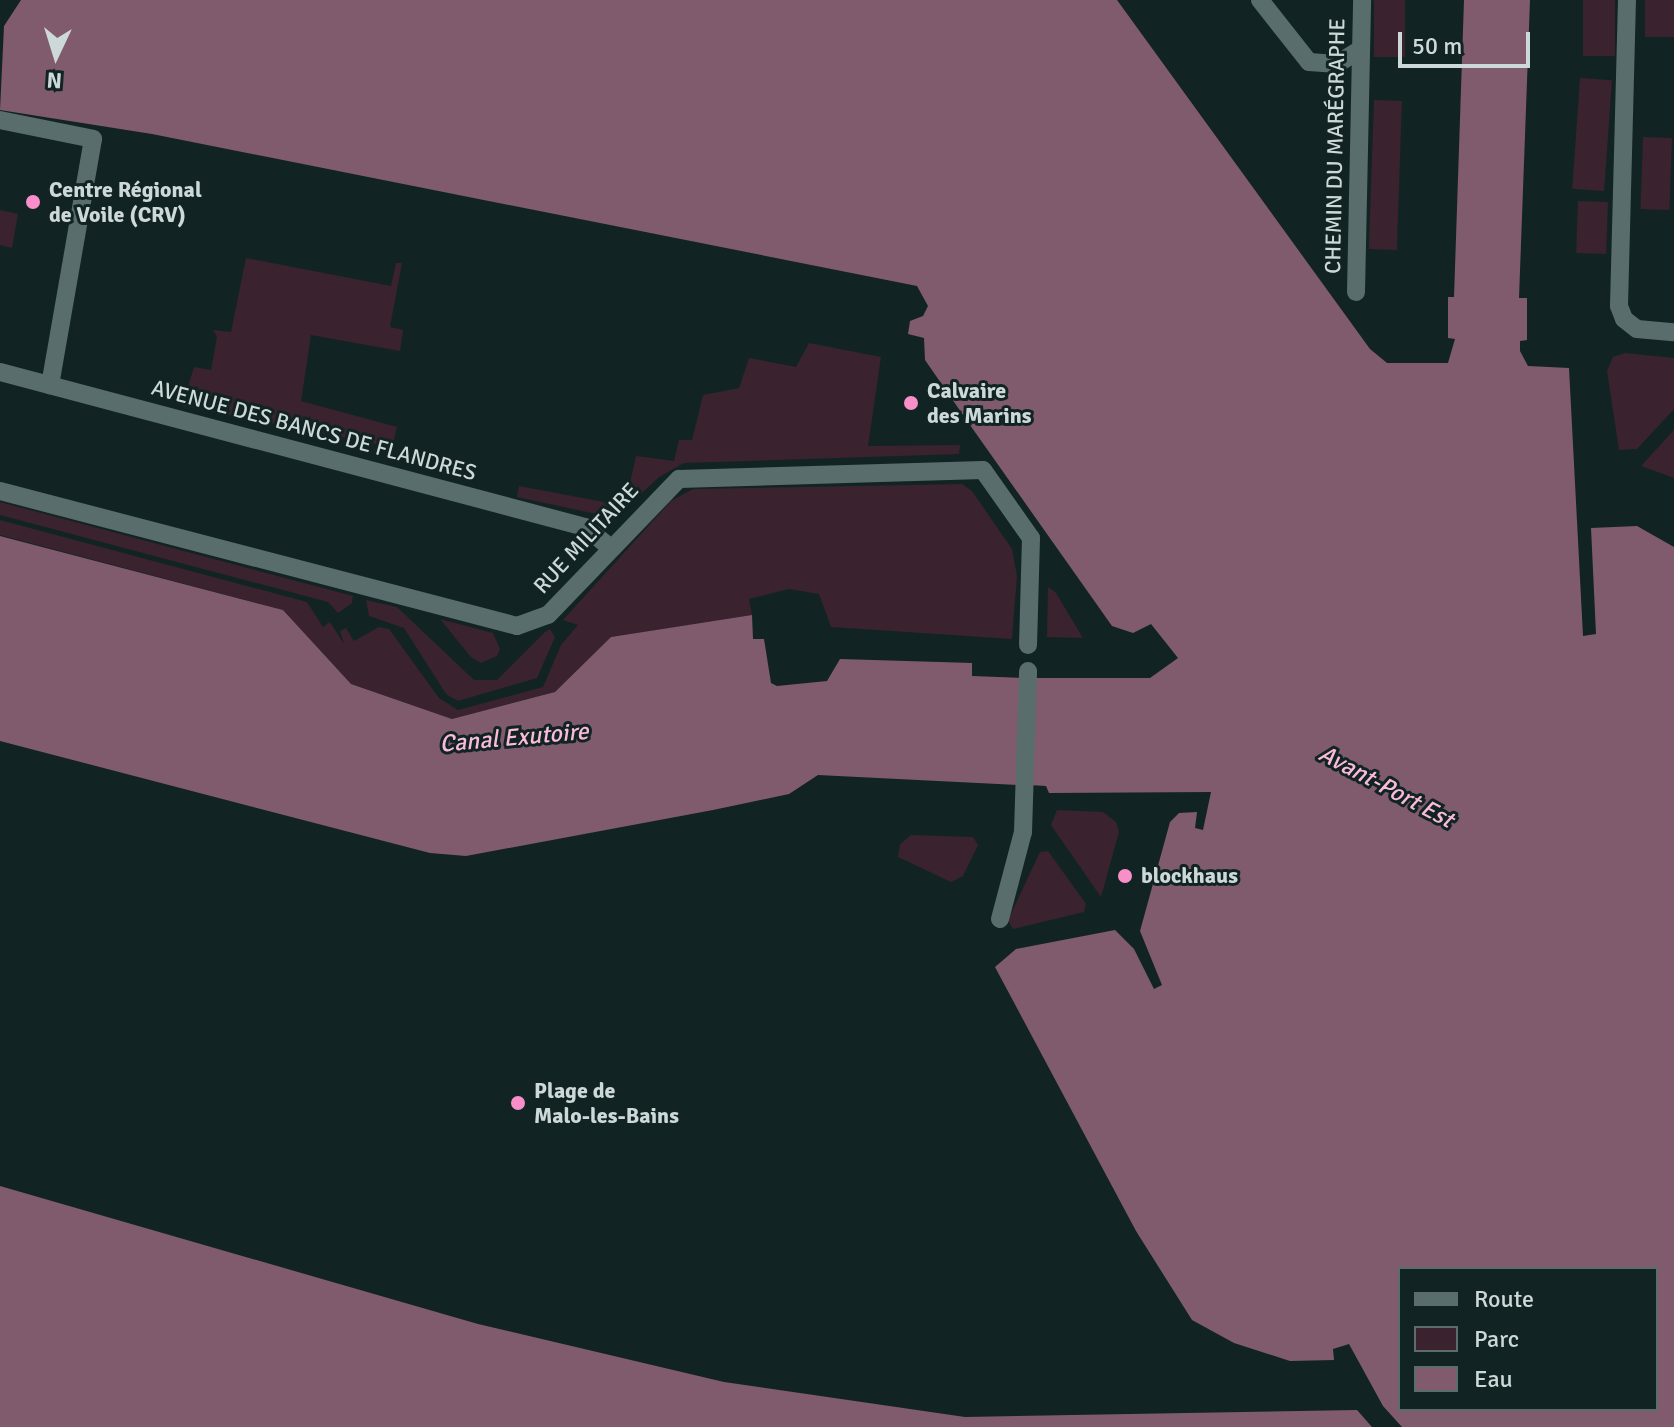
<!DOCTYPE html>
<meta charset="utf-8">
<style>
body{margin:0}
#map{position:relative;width:1674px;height:1427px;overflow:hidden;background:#112423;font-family:Signika,sans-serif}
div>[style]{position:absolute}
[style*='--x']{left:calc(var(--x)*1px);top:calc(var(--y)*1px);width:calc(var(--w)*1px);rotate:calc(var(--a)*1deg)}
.green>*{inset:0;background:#3a222f;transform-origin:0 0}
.water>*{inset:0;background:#805b6e}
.minor>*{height:18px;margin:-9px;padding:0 9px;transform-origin:9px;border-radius:9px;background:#596e6c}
.dots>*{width:22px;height:22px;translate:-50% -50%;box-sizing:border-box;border:4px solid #112423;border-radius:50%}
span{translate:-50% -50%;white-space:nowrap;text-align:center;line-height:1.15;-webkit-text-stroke:6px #112423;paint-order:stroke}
.street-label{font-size:22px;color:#cdd9d8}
.poi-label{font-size:22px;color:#cdd9d8;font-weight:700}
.left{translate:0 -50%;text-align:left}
.water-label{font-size:24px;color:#fabada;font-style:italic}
.legend{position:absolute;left:1398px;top:1267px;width:260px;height:144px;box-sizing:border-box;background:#112423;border:2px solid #5c6c6b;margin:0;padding:10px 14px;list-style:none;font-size:24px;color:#cdd9d8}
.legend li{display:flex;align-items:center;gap:16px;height:40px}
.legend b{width:40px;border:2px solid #5c6c6b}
.north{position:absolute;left:16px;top:16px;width:80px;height:80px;-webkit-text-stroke:6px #112423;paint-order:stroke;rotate:184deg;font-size:22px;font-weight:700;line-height:32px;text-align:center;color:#cdd9d8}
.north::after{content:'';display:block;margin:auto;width:28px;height:36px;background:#cdd9d8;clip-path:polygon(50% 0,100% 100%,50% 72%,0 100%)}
.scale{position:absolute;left:1398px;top:32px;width:132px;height:36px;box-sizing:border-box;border:4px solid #cdd9d8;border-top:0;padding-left:10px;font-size:24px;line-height:28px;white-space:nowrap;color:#cdd9d8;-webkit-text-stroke:6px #112423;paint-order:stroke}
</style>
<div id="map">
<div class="green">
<div style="left:1374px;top:0;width:31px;height:57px"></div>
<div style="left:1583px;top:0;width:32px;height:56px"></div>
<div style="left:1645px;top:0;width:29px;height:37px"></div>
<div style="left:1580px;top:78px;width:32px;height:111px;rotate:4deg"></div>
<div style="left:1374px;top:100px;width:28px;height:149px;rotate:2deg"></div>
<div style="left:1643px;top:137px;width:29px;height:72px;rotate:2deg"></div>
<div style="left:1578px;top:201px;width:30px;height:52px;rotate:2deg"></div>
<div style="clip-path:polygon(0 210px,18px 214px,12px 248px,0 245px)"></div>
<div style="clip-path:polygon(246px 258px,391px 286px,396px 263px,402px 263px,390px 327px,403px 330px,400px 351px,311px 335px,301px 401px,397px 427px,392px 447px,182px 406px,194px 367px,211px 370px,217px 337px,213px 330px,231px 332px)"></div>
<div style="clip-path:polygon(809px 343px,881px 357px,868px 446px,960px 445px,959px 454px,684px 463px,659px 477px,615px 518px,517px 497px,519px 486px,625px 506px,636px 456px,674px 461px,679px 440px,692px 440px,703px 395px,739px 388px,749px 358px,796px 367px)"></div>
<div style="clip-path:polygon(1625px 353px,1674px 358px,1674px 409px,1637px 449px,1619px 450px,1607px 371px,1613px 357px)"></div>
<div style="clip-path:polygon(1674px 430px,1674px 478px,1641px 466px)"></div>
<div style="clip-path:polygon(962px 484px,972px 491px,1012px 549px,1017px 576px,1012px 639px,831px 627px,819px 594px,789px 589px,749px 599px,752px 615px,611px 637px,555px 692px,452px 719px,351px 684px,283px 610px,0 535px,0 520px,307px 602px,323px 627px,330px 622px,344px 644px,340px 631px,346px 628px,354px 641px,379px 627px,389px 629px,439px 698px,458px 710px,543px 687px,561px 645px,578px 625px,563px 620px,671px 501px,693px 489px)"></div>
<div style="clip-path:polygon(0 502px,353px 596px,352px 603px,338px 613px,328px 602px,0 515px)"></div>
<div style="clip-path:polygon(1048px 587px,1056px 593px,1083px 638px,1047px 637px)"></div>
<div style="clip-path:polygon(366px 600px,397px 607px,474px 680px,497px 680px,545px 632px,550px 629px,555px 637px,537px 678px,458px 701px,446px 694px,404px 628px,369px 616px)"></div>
<div style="clip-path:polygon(440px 619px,493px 633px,500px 649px,497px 656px,481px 663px,471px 657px)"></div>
<div style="clip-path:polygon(1057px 810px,1103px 812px,1116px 822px,1119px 832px,1101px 897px,1051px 825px)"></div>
<div style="clip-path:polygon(911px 835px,973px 837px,978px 845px,963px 876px,951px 882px,898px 857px,900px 844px)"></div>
<div style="clip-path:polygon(1048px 851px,1086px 904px,1084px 912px,1013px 929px,1008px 920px,1040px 852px)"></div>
</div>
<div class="water">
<div style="clip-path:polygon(evenodd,21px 0,1117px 0,1370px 349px,1387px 363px,1448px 363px,1455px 339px,1448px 338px,1448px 297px,1454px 297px,1464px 0,1530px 0,1519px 298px,1527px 298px,1527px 340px,1520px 341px,1520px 351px,1528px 366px,1569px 368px,1583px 636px,1596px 634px,1591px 528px,1637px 526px,1674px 547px,1674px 1427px,1402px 1427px,1383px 1406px,1349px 1344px,1333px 1349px,1334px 1360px,1290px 1361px,1234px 1343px,1192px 1320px,1136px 1231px,995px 967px,1016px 949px,1115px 930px,1134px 949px,1154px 989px,1162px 985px,1140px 931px,1170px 822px,1179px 813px,1197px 812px,1195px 828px,1203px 830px,1211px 792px,1049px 793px,1046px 786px,1029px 785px,1032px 678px,1150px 678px,1178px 658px,1151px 624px,1133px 633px,1112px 626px,970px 425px,925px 360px,924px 338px,908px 334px,910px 321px,923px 316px,928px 306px,917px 286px,152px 134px,0 110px,4px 26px,21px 0,1400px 1269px,1656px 1269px,1656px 1409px,1400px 1409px,1400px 1269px)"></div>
<div style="clip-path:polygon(0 536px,283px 610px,351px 684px,452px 719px,555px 692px,611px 637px,752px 615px,753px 639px,764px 639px,771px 683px,777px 686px,827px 681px,840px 659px,972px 663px,972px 676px,1022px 678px,1020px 785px,818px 775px,789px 794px,713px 810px,466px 856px,430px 853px,0 741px)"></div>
<div style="clip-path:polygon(0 1186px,478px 1324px,724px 1382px,965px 1417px,1357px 1410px,1372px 1427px,0 1427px)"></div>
</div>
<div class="minor">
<div style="--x:1260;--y:0;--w:79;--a:51.7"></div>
<div style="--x:1309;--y:62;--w:28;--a:4"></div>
<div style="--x:1337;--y:64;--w:28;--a:-32"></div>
<div style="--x:1627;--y:0;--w:306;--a:91.5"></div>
<div style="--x:1619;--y:306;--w:14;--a:69"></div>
<div style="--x:1624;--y:319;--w:16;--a:38"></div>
<div style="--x:1637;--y:329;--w:37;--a:5"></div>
<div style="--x:0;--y:120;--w:95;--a:11.5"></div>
<div style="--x:93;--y:139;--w:250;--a:99.9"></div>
<div style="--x:1356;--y:292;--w:292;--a:-88.8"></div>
<div style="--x:0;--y:372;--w:605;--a:14.84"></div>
<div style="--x:585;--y:527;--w:32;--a:39"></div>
<div style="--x:0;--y:491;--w:534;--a:14.63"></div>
<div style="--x:517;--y:626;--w:33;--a:-20"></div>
<div style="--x:548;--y:615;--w:189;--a:-46.1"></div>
<div style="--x:679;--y:479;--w:304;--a:-1.7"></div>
<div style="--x:983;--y:470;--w:83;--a:54.8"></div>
<div style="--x:1031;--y:538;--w:107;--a:91.6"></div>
<div style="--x:1000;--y:919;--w:90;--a:-75.2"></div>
<div style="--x:1023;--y:832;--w:161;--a:-88.2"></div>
</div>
<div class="dots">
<div style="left:33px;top:202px;background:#f98fc9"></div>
<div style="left:911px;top:403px;background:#f98fc9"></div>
<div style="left:1125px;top:876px;background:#f98fc9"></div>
<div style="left:518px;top:1103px;background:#f98fc9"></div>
</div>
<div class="street-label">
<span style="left:1335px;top:146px;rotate:-89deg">CHEMIN DU MARÉGRAPHE</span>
<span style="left:314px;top:430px;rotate:15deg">AVENUE DES BANCS DE FLANDRES</span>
<span style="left:586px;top:538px;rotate:-47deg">RUE MILITAIRE</span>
</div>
<div class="poi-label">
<span class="left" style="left:49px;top:202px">Centre Régional<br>de Voile (CRV)</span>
<span class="left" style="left:927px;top:403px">Calvaire<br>des Marins</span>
<span class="left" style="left:1141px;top:876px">blockhaus</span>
<span class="left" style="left:534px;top:1103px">Plage de<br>Malo-les-Bains</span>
</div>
<div class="water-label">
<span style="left:514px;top:738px;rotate:-5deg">Canal Exutoire</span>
<span style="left:1386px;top:787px;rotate:28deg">Avant-Port Est</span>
</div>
<ul class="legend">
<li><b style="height:10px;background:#596e6c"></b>Route</li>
<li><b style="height:22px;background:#3a222f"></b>Parc</li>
<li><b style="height:22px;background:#805b6e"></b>Eau</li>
</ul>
<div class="north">N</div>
<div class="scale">50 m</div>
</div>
